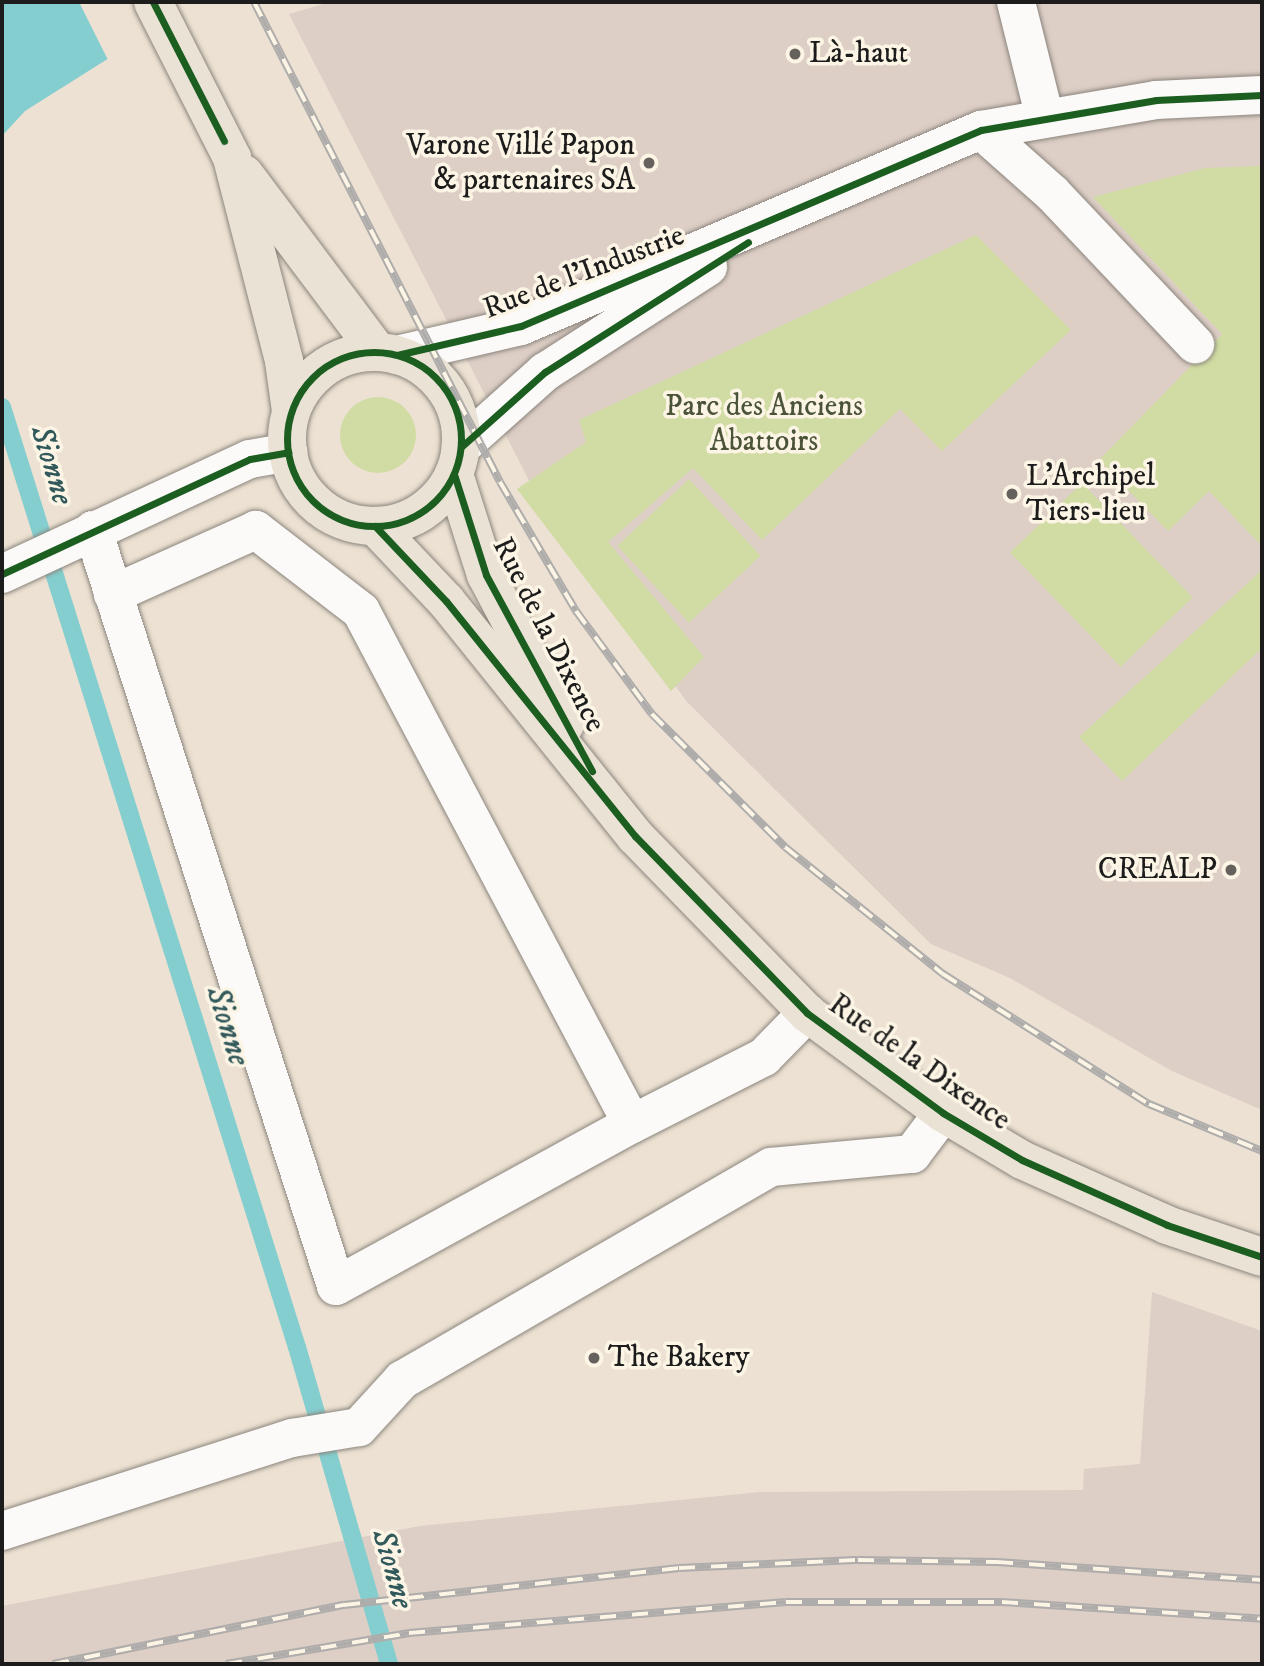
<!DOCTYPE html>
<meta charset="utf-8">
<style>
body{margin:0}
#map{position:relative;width:1264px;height:1666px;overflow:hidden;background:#ece1d2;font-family:"IM FELL DW Pica",serif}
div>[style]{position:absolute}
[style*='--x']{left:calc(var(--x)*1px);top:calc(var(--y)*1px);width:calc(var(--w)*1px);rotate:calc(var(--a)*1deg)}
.industrial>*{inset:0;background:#ddcec6}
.green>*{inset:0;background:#d0dca3;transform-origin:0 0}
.round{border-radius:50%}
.water>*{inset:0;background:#85cecf}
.pier>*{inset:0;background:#ece1d2}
.stream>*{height:18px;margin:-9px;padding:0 9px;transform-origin:9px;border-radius:9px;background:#85cecf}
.roads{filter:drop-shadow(0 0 2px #8b857d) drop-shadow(0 0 2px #8b857d)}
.minor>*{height:38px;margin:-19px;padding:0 19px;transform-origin:19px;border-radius:19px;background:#fcfaf8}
.major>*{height:38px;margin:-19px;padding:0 19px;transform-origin:19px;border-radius:19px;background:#ebe2d6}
.major>.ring{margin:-19px;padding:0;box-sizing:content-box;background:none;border:38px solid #ebe2d6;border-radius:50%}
.rail>*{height:8px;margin-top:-4px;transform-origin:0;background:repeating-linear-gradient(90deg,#fcf5e5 0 16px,#afadab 0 32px);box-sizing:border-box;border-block:2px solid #afadab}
.cycleway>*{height:7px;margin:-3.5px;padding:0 3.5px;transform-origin:3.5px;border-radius:3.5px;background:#1b5e20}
.cycleway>.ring{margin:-3.5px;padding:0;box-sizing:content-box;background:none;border:7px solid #1b5e20;border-radius:50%}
.dots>*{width:19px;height:19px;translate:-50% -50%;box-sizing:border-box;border:4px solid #fcf5e5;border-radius:50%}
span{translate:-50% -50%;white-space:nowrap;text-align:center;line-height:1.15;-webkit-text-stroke:7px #fcf5e5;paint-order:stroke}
.poi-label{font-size:30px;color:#1c1c1c}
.left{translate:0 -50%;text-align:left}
.right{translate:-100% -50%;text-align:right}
.street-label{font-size:30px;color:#1c1c1c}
.park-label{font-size:30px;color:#4b5439}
.water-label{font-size:32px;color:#31585a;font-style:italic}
.frame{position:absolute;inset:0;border:4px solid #1c1c1c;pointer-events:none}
</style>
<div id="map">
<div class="industrial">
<div style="clip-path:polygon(330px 2px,1262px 2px,1262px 1110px,1172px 1071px,1010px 978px,931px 944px,687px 702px,536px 494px,289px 14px)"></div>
<div style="clip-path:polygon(1152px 1292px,1262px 1331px,1262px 1664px,2px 1664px,2px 1606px,420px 1526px,760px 1492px,1083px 1490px,1084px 1469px,1140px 1464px)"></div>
</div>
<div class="green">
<div style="clip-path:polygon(1262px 166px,1262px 546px,1209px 491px,1168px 531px,1099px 460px,1222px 334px,1093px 197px,1205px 168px)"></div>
<div style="clip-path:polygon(976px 235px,1071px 330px,942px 451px,900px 409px,762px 540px,693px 468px,608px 542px,704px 657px,671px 691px,517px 489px,586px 442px,579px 420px)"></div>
<div class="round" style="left:340px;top:397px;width:76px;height:76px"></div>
<div style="left:689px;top:479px;width:105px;height:98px;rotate:47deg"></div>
<div style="left:1082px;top:483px;width:159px;height:100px;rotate:46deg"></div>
<div style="clip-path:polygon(1262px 570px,1262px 648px,1122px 781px,1079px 737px)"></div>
</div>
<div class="water">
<div style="clip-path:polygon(2px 2px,198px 2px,25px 111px,2px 136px)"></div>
</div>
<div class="pier">
<div style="clip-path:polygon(79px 2px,201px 2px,109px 62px)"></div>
</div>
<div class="stream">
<div style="--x:2;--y:407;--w:985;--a:72.58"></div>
<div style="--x:297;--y:1347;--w:330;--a:73.8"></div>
</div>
<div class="roads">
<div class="minor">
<div style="--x:1016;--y:2;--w:115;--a:76"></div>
<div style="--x:981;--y:130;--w:96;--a:41.6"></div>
<div style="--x:1053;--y:194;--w:207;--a:46.6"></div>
<div style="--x:397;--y:355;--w:127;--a:-13.2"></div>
<div style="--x:521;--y:326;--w:500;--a:-23.08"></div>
<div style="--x:981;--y:130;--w:178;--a:-9.7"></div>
<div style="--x:1156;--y:100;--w:106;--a:-2.7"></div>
<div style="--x:461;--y:447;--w:113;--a:-41.8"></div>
<div style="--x:545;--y:372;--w:194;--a:-32.8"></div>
<div style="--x:93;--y:530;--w:794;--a:72.18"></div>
<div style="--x:336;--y:1286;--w:337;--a:-28.7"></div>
<div style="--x:632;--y:1124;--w:580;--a:-117.85"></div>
<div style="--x:361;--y:611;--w:133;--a:-142.4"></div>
<div style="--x:256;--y:530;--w:157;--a:155.9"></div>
<div style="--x:2;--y:574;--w:273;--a:-24.9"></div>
<div style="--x:250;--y:459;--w:39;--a:-10"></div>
<div style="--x:632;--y:1124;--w:148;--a:-26.9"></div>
<div style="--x:764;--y:1057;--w:62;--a:-45.7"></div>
<div style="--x:2;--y:1531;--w:305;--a:-17.8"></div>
<div style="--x:292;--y:1438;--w:68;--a:-9.3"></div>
<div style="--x:359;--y:1427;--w:64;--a:-47.5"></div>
<div style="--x:402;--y:1380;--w:426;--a:-30"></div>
<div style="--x:771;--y:1167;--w:142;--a:-5.3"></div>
<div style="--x:912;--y:1154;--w:51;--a:-52.9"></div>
</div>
<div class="major">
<div style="--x:153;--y:2;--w:175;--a:63.1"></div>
<div style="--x:232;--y:158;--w:210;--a:75.6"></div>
<div style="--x:284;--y:361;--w:50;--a:82"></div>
<div style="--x:244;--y:174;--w:221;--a:53.1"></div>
<div class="ring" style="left:287px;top:352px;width:136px;height:136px"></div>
<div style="--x:454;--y:474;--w:106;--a:72.4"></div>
<div style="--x:486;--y:575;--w:169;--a:62.1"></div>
<div style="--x:375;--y:526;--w:103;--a:46.6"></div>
<div style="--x:446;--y:601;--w:302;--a:51.2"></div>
<div style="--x:635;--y:836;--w:247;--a:45.8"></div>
<div style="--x:807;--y:1013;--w:169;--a:36.3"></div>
<div style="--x:943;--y:1113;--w:92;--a:30.7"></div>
<div style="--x:1022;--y:1160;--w:159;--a:24.1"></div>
<div style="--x:1167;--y:1225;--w:100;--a:18.6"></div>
</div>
</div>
<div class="rail">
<div style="--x:254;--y:2;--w:539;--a:62.86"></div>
<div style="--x:500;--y:482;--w:150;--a:59.5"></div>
<div style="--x:576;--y:611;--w:128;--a:53.6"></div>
<div style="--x:652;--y:714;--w:188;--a:45"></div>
<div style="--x:785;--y:847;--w:203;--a:38.8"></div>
<div style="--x:943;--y:974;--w:244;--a:32.3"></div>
<div style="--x:1149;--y:1104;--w:122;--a:22.6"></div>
<div style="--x:53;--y:1664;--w:297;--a:-11.5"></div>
<div style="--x:344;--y:1605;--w:337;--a:-6.3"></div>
<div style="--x:679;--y:1568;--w:179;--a:-2.6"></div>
<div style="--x:858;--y:1560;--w:139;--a:0.8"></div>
<div style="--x:997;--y:1562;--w:266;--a:3.9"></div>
<div style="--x:226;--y:1664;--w:186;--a:-9.6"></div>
<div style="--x:409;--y:1633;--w:378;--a:-4.7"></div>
<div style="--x:786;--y:1602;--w:216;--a:0"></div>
<div style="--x:1002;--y:1602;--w:261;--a:3.7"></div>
</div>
<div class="cycleway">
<div style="--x:153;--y:2;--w:156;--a:62.9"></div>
<div class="ring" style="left:287px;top:352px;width:167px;height:167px"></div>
<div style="--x:397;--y:355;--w:127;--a:-13.2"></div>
<div style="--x:521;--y:326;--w:500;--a:-23.08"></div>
<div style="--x:981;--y:130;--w:178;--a:-9.7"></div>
<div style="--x:1156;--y:100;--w:106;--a:-2.7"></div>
<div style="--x:461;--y:447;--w:113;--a:-41.8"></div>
<div style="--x:545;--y:372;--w:241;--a:-32.6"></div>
<div style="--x:454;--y:474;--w:106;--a:72.4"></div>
<div style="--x:486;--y:575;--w:223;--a:61.6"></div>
<div style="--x:375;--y:526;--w:103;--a:46.6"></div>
<div style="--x:446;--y:601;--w:302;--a:51.2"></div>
<div style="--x:635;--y:836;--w:247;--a:45.8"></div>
<div style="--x:807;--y:1013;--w:169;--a:36.3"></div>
<div style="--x:943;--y:1113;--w:92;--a:30.7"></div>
<div style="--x:1022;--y:1160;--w:159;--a:24.1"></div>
<div style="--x:1167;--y:1225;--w:100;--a:18.6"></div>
<div style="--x:2;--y:574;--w:273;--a:-24.9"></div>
<div style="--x:250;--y:459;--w:39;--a:-10"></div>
</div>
<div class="dots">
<div style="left:795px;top:54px;background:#65615c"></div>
<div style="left:649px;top:163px;background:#65615c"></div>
<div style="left:1012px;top:494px;background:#65615c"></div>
<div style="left:1231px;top:870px;background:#65615c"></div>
<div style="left:594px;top:1358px;background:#65615c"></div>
</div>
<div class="poi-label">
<span class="left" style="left:809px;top:54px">Là-haut</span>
<span class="right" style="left:635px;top:163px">Varone Villé Papon<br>&amp; partenaires SA</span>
<span class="left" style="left:1026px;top:494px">L'Archipel<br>Tiers-lieu</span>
<span class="right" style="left:1217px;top:870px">CREALP</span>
<span class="left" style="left:608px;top:1358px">The Bakery</span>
</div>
<div class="street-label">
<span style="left:584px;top:273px;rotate:-21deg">Rue de l'Industrie</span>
<span style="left:548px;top:635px;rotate:63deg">Rue de la Dixence</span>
<span style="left:919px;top:1063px;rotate:35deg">Rue de la Dixence</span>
</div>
<div class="park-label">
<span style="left:764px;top:424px">Parc des Anciens<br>Abattoirs</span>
</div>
<div class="water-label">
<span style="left:51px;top:465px;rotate:73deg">Sionne</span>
<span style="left:227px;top:1026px;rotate:73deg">Sionne</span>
<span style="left:392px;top:1569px;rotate:74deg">Sionne</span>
</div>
<div class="frame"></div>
</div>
